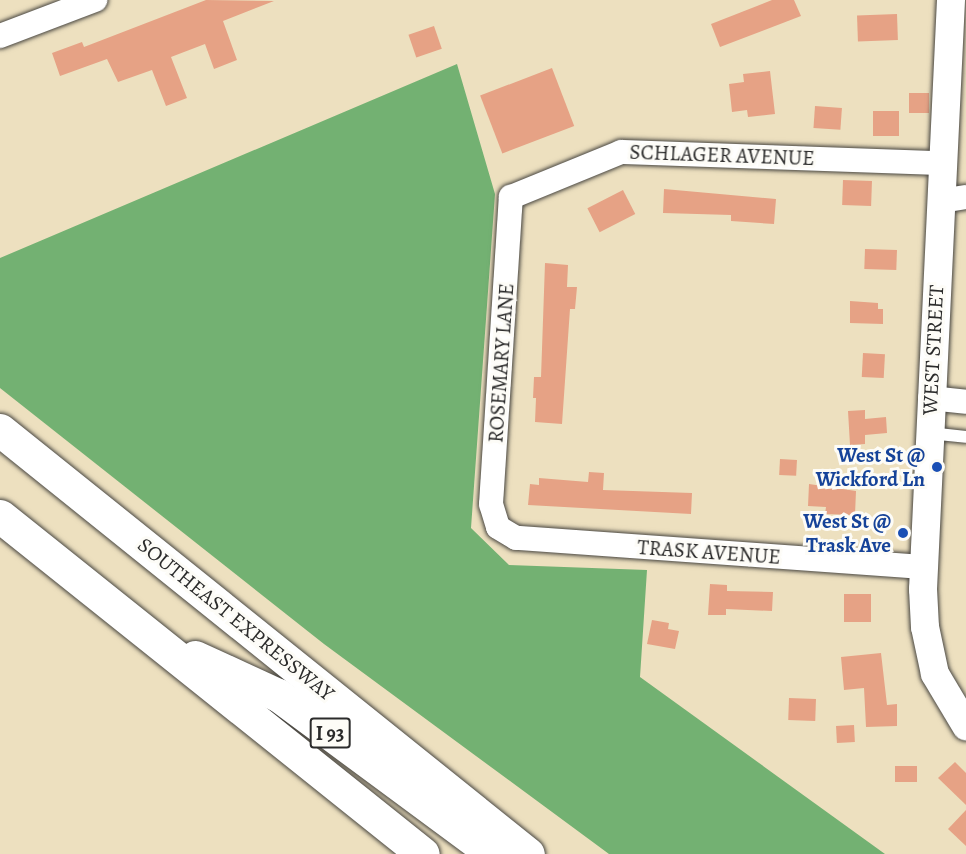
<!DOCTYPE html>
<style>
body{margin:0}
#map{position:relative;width:966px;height:854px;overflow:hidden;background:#ede0bf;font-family:Alegreya,serif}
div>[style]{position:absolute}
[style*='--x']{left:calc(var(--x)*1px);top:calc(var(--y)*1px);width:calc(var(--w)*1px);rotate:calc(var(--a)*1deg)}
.forest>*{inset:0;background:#73b172}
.building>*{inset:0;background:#e6a285;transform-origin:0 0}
.roads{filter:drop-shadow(0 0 2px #484641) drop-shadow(0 0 2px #484641)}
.service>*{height:12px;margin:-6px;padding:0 6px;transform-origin:6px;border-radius:6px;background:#fff}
.minor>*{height:24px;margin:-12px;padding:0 12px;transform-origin:12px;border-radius:12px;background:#fff}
.tertiary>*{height:28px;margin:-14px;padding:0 14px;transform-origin:14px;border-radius:14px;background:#fff}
.motorway>*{height:33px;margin:-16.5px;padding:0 16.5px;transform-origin:16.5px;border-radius:16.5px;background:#fff}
.dots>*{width:16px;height:16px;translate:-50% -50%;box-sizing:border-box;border:3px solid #fdfcf7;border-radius:50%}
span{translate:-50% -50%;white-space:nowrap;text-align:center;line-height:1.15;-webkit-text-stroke:6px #fdfcf7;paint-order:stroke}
.shield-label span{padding:2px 4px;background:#fdfcf7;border:2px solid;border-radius:4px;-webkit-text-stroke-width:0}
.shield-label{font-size:20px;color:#2b2b2b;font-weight:700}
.street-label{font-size:21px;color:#2b2b2b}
.transit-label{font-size:21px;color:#164399;font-weight:700}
.right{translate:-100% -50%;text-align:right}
</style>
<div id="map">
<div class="forest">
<div style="clip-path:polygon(457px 64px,495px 194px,471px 528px,509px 565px,647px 570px,640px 677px,885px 854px,609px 854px,324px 644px,0 388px,0 258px)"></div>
</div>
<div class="building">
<div style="clip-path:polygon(206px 0,274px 1px,223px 21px,237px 60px,214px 69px,205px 44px,171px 57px,187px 98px,166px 106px,152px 70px,118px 82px,107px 59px,60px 76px,52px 53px,82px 42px,84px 47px)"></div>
<div style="clip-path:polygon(772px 0,794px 0,801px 16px,720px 47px,711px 24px)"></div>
<div style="left:897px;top:14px;width:26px;height:40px;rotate:88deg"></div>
<div style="left:434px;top:26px;width:24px;height:27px;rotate:71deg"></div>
<div style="left:552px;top:68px;width:62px;height:77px;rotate:69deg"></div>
<div style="clip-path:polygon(770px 71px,775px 114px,748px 117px,747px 110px,732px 112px,729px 84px,744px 82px,743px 74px)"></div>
<div style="left:909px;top:93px;width:20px;height:20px"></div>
<div style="left:815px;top:106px;width:27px;height:22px;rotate:4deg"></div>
<div style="left:873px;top:111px;width:26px;height:25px"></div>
<div style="left:843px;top:180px;width:29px;height:25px;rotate:2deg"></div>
<div style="clip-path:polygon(664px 189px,776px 199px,774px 224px,731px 221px,731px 215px,663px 213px)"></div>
<div style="left:623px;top:190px;width:27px;height:40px;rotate:63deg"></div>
<div style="left:865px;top:249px;width:32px;height:20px;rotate:2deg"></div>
<div style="clip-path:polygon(545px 263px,568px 265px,567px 287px,577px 287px,575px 309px,570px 309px,562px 424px,535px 422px,536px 398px,533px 398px,534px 377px,541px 377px)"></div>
<div style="clip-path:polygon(850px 301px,878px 303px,878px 309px,883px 309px,883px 324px,850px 323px)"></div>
<div style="left:863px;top:353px;width:22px;height:24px;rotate:3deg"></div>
<div style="clip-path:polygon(865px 410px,865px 419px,886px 417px,887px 433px,865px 435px,865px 444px,850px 445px,848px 411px)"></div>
<div style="left:780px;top:459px;width:17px;height:16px;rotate:3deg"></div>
<div style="clip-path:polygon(589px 472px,604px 473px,603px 490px,692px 493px,691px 514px,528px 505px,530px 484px,539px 485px,539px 478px,588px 482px)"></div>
<div style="clip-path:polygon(809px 484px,856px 491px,855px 515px,825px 514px,826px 507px,808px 506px)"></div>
<div style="clip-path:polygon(710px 584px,727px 585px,727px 591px,773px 592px,772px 611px,726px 609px,726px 615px,708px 615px)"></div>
<div style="left:871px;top:594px;width:28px;height:27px;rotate:90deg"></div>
<div style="clip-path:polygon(652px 620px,669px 623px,668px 629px,679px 631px,675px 649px,647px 644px)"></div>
<div style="clip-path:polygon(881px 653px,887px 705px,897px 704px,897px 726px,866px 727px,864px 688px,844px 690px,841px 657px)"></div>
<div style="left:789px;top:698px;width:27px;height:22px;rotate:2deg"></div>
<div style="left:854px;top:725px;width:17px;height:18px;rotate:87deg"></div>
<div style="clip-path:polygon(955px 762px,966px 773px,966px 805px,938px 778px)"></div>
<div style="left:895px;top:766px;width:22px;height:16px"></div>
<div style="clip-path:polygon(966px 810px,966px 846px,948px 829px)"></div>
</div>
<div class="roads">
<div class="service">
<div style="--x:929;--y:433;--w:37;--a:6"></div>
</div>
<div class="minor">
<div style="--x:0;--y:36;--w:102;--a:-20.8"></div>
<div style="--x:941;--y:201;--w:25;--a:-9"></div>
<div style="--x:930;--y:398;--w:36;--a:6"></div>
<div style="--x:923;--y:567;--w:408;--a:-175.9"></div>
<div style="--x:516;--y:538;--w:21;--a:-149"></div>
<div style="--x:498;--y:527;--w:24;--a:-107"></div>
<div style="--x:491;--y:504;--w:308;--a:-86.3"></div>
<div style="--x:511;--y:197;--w:119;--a:-22.2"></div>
<div style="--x:621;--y:152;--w:321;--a:2"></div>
</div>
<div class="tertiary">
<div style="--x:951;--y:0;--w:590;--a:92.72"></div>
<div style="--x:923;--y:589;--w:38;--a:87"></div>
<div style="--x:925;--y:627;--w:48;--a:78"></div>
<div style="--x:935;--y:674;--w:61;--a:59.2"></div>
</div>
<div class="motorway">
<div style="--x:0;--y:430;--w:677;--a:38.77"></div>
<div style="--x:0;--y:516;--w:541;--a:38.63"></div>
<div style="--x:195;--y:657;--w:91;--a:24.6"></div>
<div style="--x:278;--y:695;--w:267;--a:36.5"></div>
</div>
</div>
<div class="dots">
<div style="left:937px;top:467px;background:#1a4fb4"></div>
<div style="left:903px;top:533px;background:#1a4fb4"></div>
</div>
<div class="shield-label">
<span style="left:330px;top:733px">I 93</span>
</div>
<div class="street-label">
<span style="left:722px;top:155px;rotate:2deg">SCHLAGER AVENUE</span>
<span style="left:933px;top:350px;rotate:-87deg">WEST STREET</span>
<span style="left:501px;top:363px;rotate:-86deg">ROSEMARY LANE</span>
<span style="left:709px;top:552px;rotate:4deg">TRASK AVENUE</span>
<span style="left:236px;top:619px;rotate:39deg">SOUTHEAST EXPRESSWAY</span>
</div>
<div class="transit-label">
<span class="right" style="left:925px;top:467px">West St @<br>Wickford Ln</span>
<span class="right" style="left:891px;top:533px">West St @<br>Trask Ave</span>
</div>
</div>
